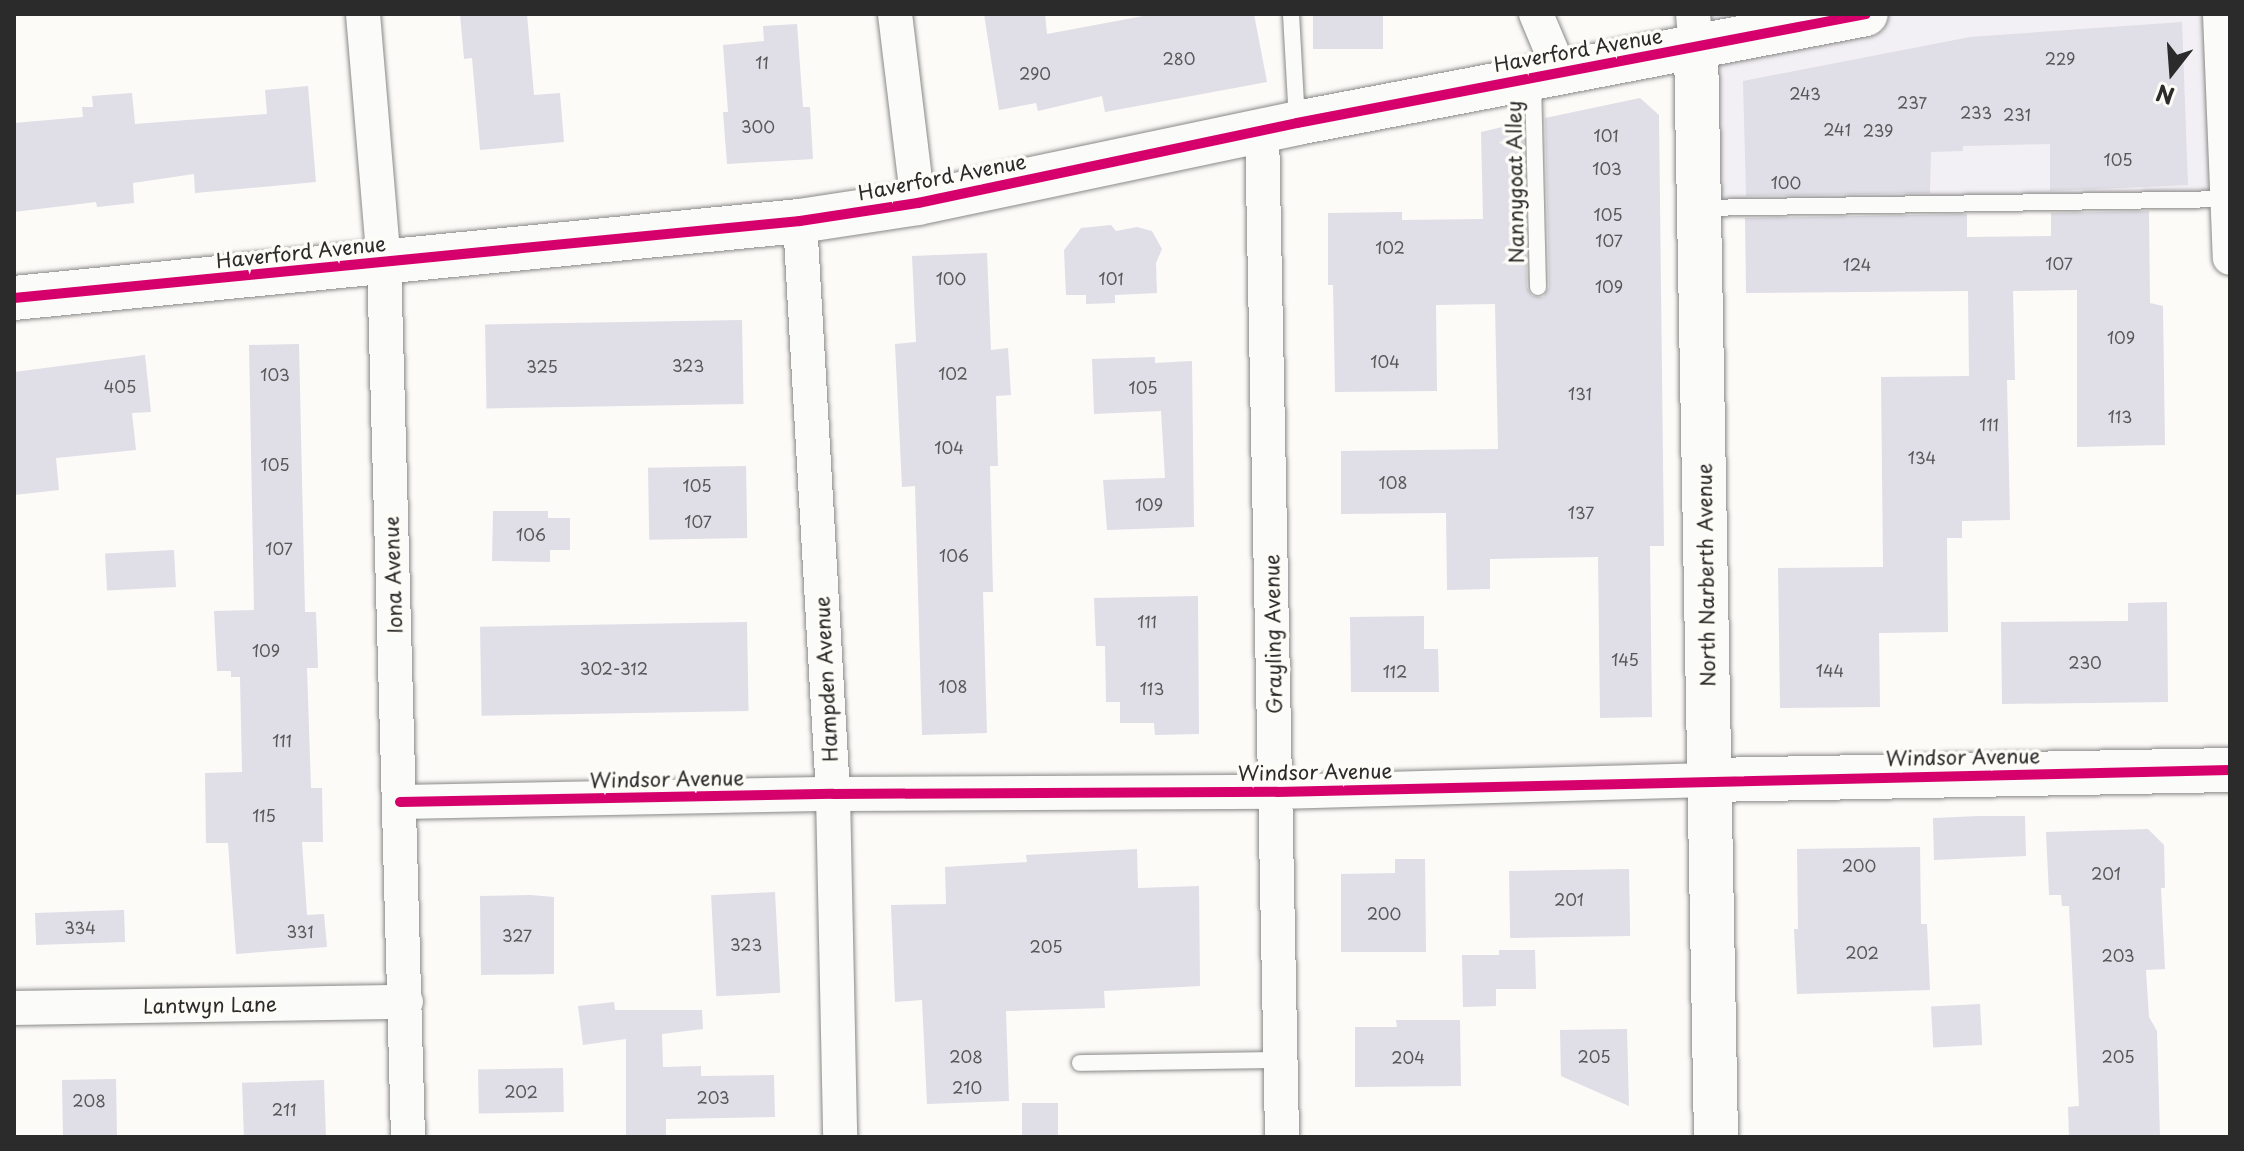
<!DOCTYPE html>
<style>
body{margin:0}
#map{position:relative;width:2244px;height:1151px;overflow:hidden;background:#fcfbf8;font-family:"Playpen Sans",sans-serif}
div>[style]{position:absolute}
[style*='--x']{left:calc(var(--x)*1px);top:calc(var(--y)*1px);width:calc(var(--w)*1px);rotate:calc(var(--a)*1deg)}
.built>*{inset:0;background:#f3f0f5;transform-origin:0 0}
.building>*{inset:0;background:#e0dee6;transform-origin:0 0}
.roads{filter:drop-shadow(0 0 2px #898987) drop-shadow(0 0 2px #898987)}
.lane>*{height:16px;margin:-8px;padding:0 8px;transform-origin:8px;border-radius:8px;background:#fbfbf9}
.street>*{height:34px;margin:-17px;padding:0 17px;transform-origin:17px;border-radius:17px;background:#fbfbf9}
.secondary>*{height:44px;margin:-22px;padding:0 22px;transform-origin:22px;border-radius:22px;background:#fbfbf9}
.cycleway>*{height:10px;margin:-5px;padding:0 5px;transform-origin:5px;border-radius:5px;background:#d6006c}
span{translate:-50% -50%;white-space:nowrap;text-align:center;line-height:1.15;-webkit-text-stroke:7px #fdfcf7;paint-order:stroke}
.number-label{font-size:16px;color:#58585a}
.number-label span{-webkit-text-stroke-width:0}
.street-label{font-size:20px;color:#2b2b2b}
.frame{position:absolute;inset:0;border:16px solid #2b2b2b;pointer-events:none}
.north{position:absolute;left:2132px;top:32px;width:80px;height:80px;-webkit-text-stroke:6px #fdfcf7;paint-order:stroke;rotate:197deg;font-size:22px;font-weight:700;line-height:32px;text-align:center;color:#2b2b2b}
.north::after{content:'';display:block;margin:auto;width:28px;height:36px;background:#2b2b2b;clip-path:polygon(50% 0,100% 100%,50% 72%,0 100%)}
</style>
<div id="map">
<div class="built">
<div style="left:1706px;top:14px;width:524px;height:193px"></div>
</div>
<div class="building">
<div style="clip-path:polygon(460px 14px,527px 14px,534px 95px,560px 93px,564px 142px,480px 150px,472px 58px,464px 59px)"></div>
<div style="clip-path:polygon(984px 14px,1045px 14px,1047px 34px,1154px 14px,1254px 14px,1267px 82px,1105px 112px,1102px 96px,1038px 111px,1036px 103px,999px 110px)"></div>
<div style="left:1313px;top:14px;width:70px;height:35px"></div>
<div style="clip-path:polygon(2182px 22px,2188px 185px,2050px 191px,2050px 144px,1963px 146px,1963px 151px,1931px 152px,1930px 193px,1746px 196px,1743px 81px,1970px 37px)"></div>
<div style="clip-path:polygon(797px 24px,803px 107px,810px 107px,813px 159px,727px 164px,723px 112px,728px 112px,723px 45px,764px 41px,763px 26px)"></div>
<div style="clip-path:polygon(308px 86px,316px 182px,195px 193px,194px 174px,133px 183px,134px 203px,97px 207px,96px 202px,14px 212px,14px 123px,83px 117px,82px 107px,93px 107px,92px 96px,132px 93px,135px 124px,267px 114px,265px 90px)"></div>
<div style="clip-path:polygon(1640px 98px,1659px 115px,1664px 546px,1650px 546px,1652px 717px,1600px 718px,1598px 557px,1490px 559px,1490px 589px,1447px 590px,1446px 513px,1341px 514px,1341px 451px,1498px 449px,1495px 304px,1436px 305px,1437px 391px,1335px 392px,1333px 285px,1328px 285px,1328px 213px,1402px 212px,1402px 220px,1483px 219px,1481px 132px,1523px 122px,1527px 287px,1532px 296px,1543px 297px,1549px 287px,1545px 118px)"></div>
<div style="clip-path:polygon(2149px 211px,2150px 303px,2163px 306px,2165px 445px,2077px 447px,2077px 290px,2013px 291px,2015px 380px,2007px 380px,2010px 520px,1962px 521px,1962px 538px,1947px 538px,1948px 632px,1879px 633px,1880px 707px,1780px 708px,1778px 568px,1883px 567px,1881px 377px,1969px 376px,1968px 291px,1746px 293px,1745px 218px,1967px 214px,1967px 237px,2051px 236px,2051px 213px)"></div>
<div style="clip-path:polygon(1111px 225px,1116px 231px,1137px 227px,1152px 231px,1162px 249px,1156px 263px,1157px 293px,1115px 295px,1115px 303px,1086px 304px,1086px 295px,1066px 295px,1064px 250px,1081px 228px)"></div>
<div style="clip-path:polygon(987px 253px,991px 350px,1008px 348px,1011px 395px,996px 396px,998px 466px,990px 466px,993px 592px,983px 592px,987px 733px,922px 735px,915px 486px,902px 487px,895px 344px,916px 342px,912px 256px)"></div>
<div style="left:742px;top:320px;width:84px;height:257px;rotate:89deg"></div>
<div style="clip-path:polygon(299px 344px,305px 612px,316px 612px,318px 668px,307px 668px,311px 788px,322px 788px,323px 842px,302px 842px,307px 915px,324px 914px,327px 947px,236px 954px,228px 843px,206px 843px,205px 773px,242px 772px,240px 677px,231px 677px,231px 671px,217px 671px,214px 611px,254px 610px,249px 345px)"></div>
<div style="clip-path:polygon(145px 355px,151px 412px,132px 413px,136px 450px,56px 458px,59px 490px,14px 495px,14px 372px)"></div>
<div style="clip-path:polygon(1155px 357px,1155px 363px,1192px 361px,1194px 527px,1107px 530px,1103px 480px,1165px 478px,1161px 411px,1094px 414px,1092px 359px)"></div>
<div style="left:746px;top:466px;width:72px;height:98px;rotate:89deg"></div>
<div style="clip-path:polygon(493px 511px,548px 511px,548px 518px,570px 518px,570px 550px,550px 550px,550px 562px,492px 561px)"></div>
<div style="left:174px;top:550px;width:37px;height:69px;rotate:87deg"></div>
<div style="clip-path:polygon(1198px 596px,1199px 734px,1155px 735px,1154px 723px,1120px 723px,1120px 702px,1106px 702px,1105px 646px,1096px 646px,1094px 598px)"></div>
<div style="clip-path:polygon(2167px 602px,2168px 702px,2002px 704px,2001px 622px,2128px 621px,2128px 603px)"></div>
<div style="clip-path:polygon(1424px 616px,1424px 649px,1438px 649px,1439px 692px,1351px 692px,1350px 617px)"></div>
<div style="left:747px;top:622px;width:89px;height:267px;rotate:89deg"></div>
<div style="clip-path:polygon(1978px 816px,2025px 816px,2026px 856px,1934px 860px,1933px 818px)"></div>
<div style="clip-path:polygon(2148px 829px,2164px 845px,2165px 888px,2161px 888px,2165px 969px,2146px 970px,2149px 1017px,2157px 1031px,2160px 1137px,2069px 1137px,2068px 1107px,2079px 1106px,2069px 906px,2062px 906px,2061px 895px,2049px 895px,2046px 832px)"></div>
<div style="clip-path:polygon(1920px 847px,1921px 924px,1927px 924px,1930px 990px,1797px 994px,1794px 929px,1798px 929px,1797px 849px)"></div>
<div style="clip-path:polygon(1137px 849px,1138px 888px,1199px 886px,1200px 986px,1104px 991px,1105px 1008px,1006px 1011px,1009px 1101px,927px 1104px,922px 1000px,895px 1002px,891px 905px,946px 904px,945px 867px,1027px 862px,1026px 855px)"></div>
<div style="clip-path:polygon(1395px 859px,1425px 859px,1426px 952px,1341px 952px,1341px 874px,1395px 873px)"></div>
<div style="left:1629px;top:869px;width:67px;height:120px;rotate:89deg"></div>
<div style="left:775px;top:892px;width:101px;height:64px;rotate:87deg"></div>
<div style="clip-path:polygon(530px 895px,554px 897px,554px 974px,481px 975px,480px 896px)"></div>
<div style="left:124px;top:910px;width:32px;height:89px;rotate:88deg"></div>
<div style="clip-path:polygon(1499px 950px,1535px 950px,1536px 989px,1496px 989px,1496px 1006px,1463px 1007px,1462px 955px,1499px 955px)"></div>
<div style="clip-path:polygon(614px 1002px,615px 1010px,702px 1010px,703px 1029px,662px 1034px,663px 1067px,701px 1066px,701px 1076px,774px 1075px,775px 1117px,666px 1119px,666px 1137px,626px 1137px,626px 1039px,583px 1045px,578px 1006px)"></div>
<div style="left:1980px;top:1004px;width:41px;height:49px;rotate:87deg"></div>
<div style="clip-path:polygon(1396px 1020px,1460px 1020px,1461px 1086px,1355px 1087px,1355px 1027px,1397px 1027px)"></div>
<div style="clip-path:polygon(1627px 1029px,1629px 1106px,1561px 1076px,1560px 1030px)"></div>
<div style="left:563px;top:1068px;width:44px;height:85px;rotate:89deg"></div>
<div style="left:116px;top:1079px;width:58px;height:54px;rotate:89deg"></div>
<div style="left:324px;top:1080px;width:57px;height:82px;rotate:88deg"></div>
<div style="left:1058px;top:1103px;width:34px;height:36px;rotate:90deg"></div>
</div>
<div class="roads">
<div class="lane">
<div style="--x:1291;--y:14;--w:106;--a:86.8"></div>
<div style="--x:1533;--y:82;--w:205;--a:88.6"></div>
<div style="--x:1699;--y:208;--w:530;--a:-0.97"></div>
<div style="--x:1080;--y:1063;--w:201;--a:-0.9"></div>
</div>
<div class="street">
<div style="--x:363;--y:14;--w:249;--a:85.2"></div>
<div style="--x:384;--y:262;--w:875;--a:88.43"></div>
<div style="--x:895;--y:14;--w:190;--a:83.1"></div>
<div style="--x:1536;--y:14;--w:62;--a:67.2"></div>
<div style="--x:1693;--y:14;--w:33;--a:85"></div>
<div style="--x:2220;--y:14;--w:244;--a:87.7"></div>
<div style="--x:1262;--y:130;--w:1007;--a:88.86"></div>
<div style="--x:800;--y:221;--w:574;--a:86.7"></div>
<div style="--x:833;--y:794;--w:343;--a:88.8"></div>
<div style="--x:400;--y:802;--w:433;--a:-1.1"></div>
<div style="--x:833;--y:794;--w:444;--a:-0.3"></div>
<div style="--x:1277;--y:792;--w:433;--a:-1.6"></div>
<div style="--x:14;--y:1008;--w:392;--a:-0.9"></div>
</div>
<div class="secondary">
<div style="--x:1696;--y:47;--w:1090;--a:88.95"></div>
<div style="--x:14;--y:298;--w:790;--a:-5.6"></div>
<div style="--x:800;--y:221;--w:119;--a:-8.7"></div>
<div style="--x:918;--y:203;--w:387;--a:-11.9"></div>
<div style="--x:1297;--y:123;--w:579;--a:-10.84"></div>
<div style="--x:1710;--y:780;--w:520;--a:-1.1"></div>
</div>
</div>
<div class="cycleway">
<div style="--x:14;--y:298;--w:790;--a:-5.6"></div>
<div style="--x:800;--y:221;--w:119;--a:-8.7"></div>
<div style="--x:918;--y:203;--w:387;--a:-11.9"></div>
<div style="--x:1297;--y:123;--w:579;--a:-10.84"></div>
<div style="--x:400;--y:802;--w:433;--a:-1.1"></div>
<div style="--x:833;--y:794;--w:444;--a:-0.3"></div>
<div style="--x:1277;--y:792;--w:953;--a:-1.32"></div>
</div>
<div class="number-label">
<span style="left:1179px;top:58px">280</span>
<span style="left:2060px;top:58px">229</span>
<span style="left:762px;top:62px">11</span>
<span style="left:1035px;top:73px">290</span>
<span style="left:1805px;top:93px">243</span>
<span style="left:1912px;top:102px">237</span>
<span style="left:1976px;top:112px">233</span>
<span style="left:2017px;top:114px">231</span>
<span style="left:758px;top:126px">300</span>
<span style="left:1837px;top:129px">241</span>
<span style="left:1878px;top:130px">239</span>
<span style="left:1606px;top:135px">101</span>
<span style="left:2118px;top:159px">105</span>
<span style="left:1607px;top:168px">103</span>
<span style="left:1786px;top:182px">100</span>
<span style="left:1608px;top:214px">105</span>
<span style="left:1609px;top:240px">107</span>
<span style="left:1390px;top:247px">102</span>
<span style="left:2059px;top:263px">107</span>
<span style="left:1857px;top:264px">124</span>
<span style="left:951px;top:278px">100</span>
<span style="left:1111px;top:278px">101</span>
<span style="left:1609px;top:286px">109</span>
<span style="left:2121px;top:337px">109</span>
<span style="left:1385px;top:361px">104</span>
<span style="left:688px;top:365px">323</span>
<span style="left:542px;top:366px">325</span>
<span style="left:953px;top:373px">102</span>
<span style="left:275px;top:374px">103</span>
<span style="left:120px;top:386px">405</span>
<span style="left:1143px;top:387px">105</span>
<span style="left:1580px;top:393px">131</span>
<span style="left:2120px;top:416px">113</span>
<span style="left:1989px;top:424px">111</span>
<span style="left:949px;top:447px">104</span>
<span style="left:1922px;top:457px">134</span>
<span style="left:275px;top:464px">105</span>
<span style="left:1393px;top:482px">108</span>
<span style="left:697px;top:485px">105</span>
<span style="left:1149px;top:504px">109</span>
<span style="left:1581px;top:512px">137</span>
<span style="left:698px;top:521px">107</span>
<span style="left:531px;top:534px">106</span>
<span style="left:279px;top:548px">107</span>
<span style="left:954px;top:555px">106</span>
<span style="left:1147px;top:621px">111</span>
<span style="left:266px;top:650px">109</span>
<span style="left:1625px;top:659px">145</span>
<span style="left:2085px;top:662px">230</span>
<span style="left:614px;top:668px">302-312</span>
<span style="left:1830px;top:670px">144</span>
<span style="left:1395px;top:671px">112</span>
<span style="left:953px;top:686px">108</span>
<span style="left:1152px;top:688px">113</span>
<span style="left:282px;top:740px">111</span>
<span style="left:264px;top:815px">115</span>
<span style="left:1859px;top:865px">200</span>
<span style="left:2106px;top:873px">201</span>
<span style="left:1569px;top:899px">201</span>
<span style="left:1384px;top:913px">200</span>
<span style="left:80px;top:927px">334</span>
<span style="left:300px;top:931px">331</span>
<span style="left:517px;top:935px">327</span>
<span style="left:746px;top:944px">323</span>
<span style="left:1046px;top:946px">205</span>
<span style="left:1862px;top:952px">202</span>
<span style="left:2118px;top:955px">203</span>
<span style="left:966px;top:1056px">208</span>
<span style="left:1594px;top:1056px">205</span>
<span style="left:2118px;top:1056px">205</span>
<span style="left:1408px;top:1057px">204</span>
<span style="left:967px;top:1087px">210</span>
<span style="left:521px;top:1091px">202</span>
<span style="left:713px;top:1097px">203</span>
<span style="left:89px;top:1100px">208</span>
<span style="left:284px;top:1109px">211</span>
</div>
<div class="street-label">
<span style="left:1578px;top:50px;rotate:-10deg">Haverford Avenue</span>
<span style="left:942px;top:177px;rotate:-11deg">Haverford Avenue</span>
<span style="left:1515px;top:182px;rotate:-91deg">Nannygoat Alley</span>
<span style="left:301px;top:252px;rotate:-6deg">Haverford Avenue</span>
<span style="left:393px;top:575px;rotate:-92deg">Iona Avenue</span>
<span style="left:1706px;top:575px;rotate:-91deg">North Narberth Avenue</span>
<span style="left:1273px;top:634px;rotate:-91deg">Grayling Avenue</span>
<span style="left:826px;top:679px;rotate:-93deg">Hampden Avenue</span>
<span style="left:1963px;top:757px;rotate:-1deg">Windsor Avenue</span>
<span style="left:1315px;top:772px;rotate:-1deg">Windsor Avenue</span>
<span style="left:667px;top:779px;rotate:-1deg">Windsor Avenue</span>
<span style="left:210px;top:1005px;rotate:-1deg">Lantwyn Lane</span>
</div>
<div class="frame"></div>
<div class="north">N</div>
</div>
